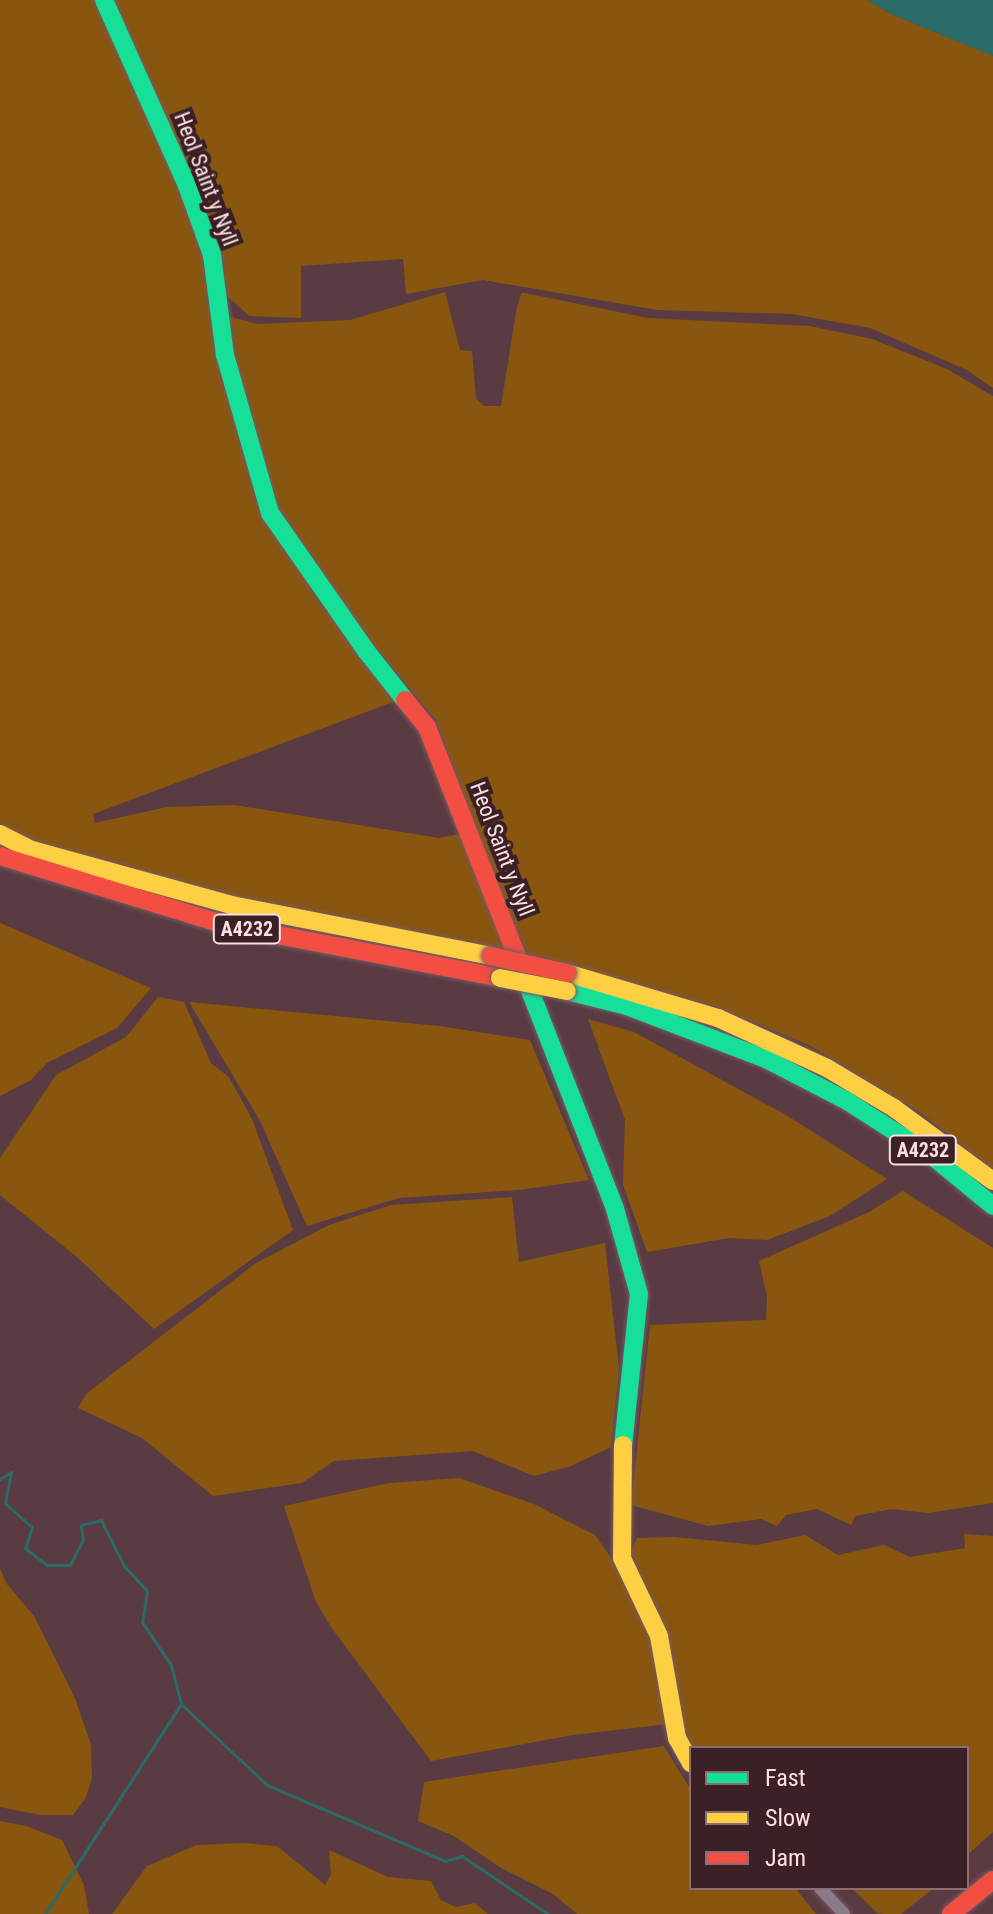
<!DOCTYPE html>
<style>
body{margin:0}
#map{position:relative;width:993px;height:1914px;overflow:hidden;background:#5a3b42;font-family:"Roboto Condensed",sans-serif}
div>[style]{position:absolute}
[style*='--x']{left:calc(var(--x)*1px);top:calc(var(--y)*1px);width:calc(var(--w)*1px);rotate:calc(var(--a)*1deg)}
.green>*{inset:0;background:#89560f}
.water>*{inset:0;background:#2b6b68}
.stream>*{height:3px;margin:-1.5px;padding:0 1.5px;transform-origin:1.5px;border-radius:1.5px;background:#2b6b68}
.roads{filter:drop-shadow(0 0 2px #755b61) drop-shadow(0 0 2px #755b61)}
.street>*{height:12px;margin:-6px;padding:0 6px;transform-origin:6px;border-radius:6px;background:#8a7b89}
.fast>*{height:18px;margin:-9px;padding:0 9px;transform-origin:9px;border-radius:9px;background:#16e098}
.slow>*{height:18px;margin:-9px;padding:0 9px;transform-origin:9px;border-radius:9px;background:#ffcf43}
.jam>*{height:18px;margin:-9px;padding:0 9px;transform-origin:9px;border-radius:9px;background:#f24e42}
.bridges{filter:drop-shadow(0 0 2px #755b61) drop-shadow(0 0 2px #755b61)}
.slow-bridge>*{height:18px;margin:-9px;padding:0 9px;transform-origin:9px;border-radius:9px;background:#ffcf43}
.jam-bridge>*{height:18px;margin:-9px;padding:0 9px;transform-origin:9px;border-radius:9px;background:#f24e42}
span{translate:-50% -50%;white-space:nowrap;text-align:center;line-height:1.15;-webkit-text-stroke:8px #3b2125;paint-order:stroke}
.shield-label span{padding:2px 6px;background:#3b2125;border:2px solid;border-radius:6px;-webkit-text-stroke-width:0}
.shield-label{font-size:20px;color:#fde0e3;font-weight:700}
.street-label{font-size:22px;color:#fde0e3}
.legend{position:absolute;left:689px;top:1746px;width:280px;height:144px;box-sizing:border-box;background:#3b2125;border:2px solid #896d71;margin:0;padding:10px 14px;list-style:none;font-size:24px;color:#fde0e3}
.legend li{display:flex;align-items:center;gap:16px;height:40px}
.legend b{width:40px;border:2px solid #896d71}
</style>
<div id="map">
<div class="green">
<div style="clip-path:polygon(0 0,99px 0,179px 183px,205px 260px,264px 512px,319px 602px,401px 699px,93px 814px,95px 823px,167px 807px,235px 805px,439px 838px,466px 833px,512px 951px,315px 918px,0 837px)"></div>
<div style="clip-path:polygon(109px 0,867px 0,891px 14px,989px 54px,993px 56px,993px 388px,967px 370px,870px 328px,792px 314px,657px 310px,483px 280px,406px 294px,403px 259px,301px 266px,301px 318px,249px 316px,225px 294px,217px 242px,206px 212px)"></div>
<div style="clip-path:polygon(445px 292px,460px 350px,472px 351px,476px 399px,484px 406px,501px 406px,516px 312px,521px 293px,525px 293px,648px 318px,810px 326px,872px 339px,947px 369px,993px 396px,993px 1169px,921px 1113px,809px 1045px,714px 1006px,519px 952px,436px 720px,362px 631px,276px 512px,233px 365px,224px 315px,257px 324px,350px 320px)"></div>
<div style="clip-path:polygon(0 923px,151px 988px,117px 1028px,47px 1063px,31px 1080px,0 1096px)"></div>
<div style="clip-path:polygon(158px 997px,184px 1002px,211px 1063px,229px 1077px,252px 1119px,293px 1230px,154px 1329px,78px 1258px,0 1195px,0 1158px,56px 1075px,126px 1037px)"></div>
<div style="clip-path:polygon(189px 1002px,439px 1026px,530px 1040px,589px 1180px,519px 1190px,399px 1198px,307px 1226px,260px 1121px)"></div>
<div style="clip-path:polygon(588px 1019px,634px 1032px,786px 1115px,887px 1179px,830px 1216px,767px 1240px,729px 1238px,647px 1252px,623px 1185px,625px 1120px)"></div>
<div style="clip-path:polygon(903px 1191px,993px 1248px,993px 1503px,928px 1513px,892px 1509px,855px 1516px,851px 1525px,817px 1509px,786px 1515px,777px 1526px,761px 1519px,708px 1526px,631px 1505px,650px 1325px,766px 1320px,767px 1296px,759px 1261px,869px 1212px)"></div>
<div style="clip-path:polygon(512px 1197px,519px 1262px,605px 1243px,619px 1368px,611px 1447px,571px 1466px,534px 1476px,473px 1451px,334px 1461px,302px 1483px,213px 1496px,142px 1438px,78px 1408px,86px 1394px,256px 1263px,329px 1225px,391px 1205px)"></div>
<div style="clip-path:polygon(459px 1478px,534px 1504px,595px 1535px,612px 1559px,652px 1642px,668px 1724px,573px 1735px,431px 1761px,331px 1627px,316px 1602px,284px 1506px,389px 1483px)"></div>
<div style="clip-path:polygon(964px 1534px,993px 1536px,993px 1832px,967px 1855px,967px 1748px,691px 1748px,684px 1736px,669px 1638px,631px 1552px,637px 1538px,674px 1537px,757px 1545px,805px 1535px,838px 1555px,884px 1545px,910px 1557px,965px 1548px)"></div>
<div style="clip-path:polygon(0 1568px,6px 1583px,34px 1616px,75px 1698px,91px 1745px,92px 1779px,85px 1799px,73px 1815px,40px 1815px,0 1807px)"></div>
<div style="clip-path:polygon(664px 1746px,691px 1790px,691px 1888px,795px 1888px,816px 1914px,577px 1914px,553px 1894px,501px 1868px,454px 1836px,418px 1821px,424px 1782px)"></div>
<div style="clip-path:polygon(0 1821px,26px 1826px,62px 1840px,84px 1885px,89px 1914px,0 1914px)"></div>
<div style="clip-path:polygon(244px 1843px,277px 1846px,325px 1885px,331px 1875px,329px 1850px,388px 1877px,431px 1881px,441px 1900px,456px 1907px,475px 1903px,488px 1914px,112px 1914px,147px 1866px,197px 1845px)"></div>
<div style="clip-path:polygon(852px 1888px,934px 1888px,901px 1914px,885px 1914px,877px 1913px)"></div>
</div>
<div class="water">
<div style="clip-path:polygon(867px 0,993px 0,993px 56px,891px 14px)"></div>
</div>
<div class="stream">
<div style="--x:0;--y:1479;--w:13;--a:-32"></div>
<div style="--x:11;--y:1472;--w:32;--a:101"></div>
<div style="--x:5;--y:1503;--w:36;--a:42"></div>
<div style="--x:32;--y:1527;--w:22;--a:108"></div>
<div style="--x:25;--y:1548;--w:28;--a:38"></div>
<div style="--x:47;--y:1565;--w:23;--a:0"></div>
<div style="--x:70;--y:1565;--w:28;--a:-63"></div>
<div style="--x:83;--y:1540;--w:15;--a:-98"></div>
<div style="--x:81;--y:1525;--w:21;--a:-14"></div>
<div style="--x:101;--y:1520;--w:51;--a:63.4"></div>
<div style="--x:124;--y:1566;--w:34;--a:47"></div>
<div style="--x:147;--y:1591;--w:31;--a:99"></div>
<div style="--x:142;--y:1622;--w:52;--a:56"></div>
<div style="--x:171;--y:1665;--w:40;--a:75.6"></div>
<div style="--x:181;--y:1704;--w:118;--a:43.3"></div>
<div style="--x:267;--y:1785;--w:194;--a:23.1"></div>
<div style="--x:445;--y:1861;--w:18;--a:-16"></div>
<div style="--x:462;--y:1856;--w:104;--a:34"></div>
<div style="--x:45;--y:1914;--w:250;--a:-57.1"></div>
</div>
<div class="roads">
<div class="street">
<div style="--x:820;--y:1888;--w:35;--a:47"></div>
</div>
<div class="fast">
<div style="--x:104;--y:0;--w:201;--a:65.9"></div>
<div style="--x:186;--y:183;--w:77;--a:70.1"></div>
<div style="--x:212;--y:255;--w:101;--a:82.6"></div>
<div style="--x:225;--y:355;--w:164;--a:74.1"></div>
<div style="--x:270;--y:513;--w:169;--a:55.1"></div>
<div style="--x:367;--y:652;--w:61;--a:51.6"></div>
<div style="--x:515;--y:952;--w:276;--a:68.7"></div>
<div style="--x:615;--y:1209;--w:88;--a:74.2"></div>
<div style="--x:639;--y:1294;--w:152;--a:96"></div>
<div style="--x:567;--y:991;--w:62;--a:14"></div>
<div style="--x:627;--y:1006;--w:149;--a:20.9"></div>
<div style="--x:766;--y:1059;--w:91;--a:27.4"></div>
<div style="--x:847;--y:1101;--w:100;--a:32.7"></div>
<div style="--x:931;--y:1155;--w:80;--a:39.4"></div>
</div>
<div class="slow">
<div style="--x:0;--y:834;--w:36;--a:27"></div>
<div style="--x:32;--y:850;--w:207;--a:15.4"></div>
<div style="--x:232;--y:905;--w:264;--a:11.1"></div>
<div style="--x:567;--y:973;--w:158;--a:16.6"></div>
<div style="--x:718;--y:1018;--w:120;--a:24.6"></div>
<div style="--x:827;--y:1068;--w:78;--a:30.8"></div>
<div style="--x:894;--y:1108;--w:123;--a:36.4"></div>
<div style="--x:623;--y:1445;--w:113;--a:90.5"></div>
<div style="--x:622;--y:1558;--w:86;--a:64.6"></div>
<div style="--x:659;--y:1636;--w:104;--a:80"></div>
<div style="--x:677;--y:1738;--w:29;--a:61"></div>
</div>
<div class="jam">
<div style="--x:405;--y:700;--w:35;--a:51"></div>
<div style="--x:427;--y:727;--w:242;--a:68.6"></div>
<div style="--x:0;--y:856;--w:236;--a:17"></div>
<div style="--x:226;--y:925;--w:279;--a:10.9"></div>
<div style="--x:951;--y:1914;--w:54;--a:-39"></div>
</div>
</div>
<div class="bridges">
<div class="slow-bridge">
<div style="--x:500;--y:978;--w:68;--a:11"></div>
</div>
<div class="jam-bridge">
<div style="--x:491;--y:956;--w:78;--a:12.6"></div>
</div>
</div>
<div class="shield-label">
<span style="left:247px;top:929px">A4232</span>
<span style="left:923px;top:1150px">A4232</span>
</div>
<div class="street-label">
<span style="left:206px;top:179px;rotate:69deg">Heol Saint y Nyll</span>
<span style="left:502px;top:849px;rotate:69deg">Heol Saint y Nyll</span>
</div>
<ul class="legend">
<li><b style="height:10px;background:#16e098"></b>Fast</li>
<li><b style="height:10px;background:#ffcf43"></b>Slow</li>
<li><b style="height:10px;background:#f24e42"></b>Jam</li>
</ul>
</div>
